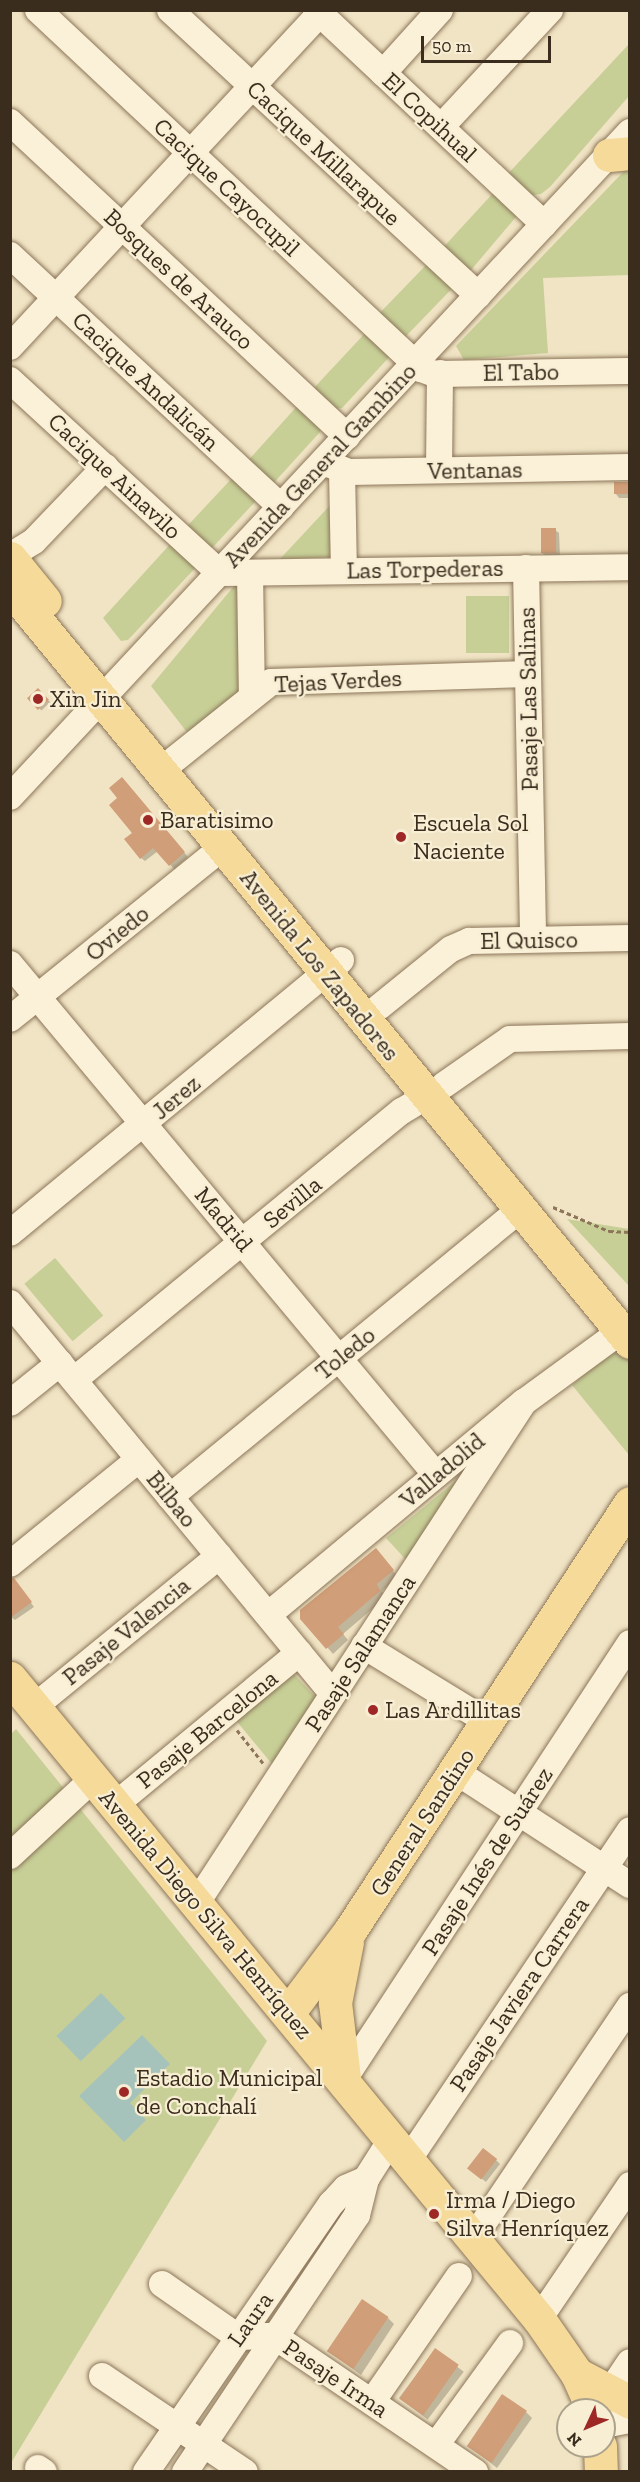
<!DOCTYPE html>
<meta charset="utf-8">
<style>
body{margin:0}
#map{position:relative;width:640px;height:2482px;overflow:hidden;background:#f0e4c4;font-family:"Zilla Slab",serif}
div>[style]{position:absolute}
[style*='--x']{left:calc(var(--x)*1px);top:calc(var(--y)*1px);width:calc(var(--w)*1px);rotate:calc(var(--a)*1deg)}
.green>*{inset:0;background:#c7cf97;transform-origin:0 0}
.water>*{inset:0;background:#a6c3bb;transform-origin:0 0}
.shadow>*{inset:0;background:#0003;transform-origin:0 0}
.building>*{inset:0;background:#d09e78;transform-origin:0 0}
.path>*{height:3px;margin-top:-1.5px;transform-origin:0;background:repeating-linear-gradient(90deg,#8c7559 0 4.5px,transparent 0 7.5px)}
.roads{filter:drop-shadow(0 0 2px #8c7559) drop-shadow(0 0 2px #8c7559)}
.minor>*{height:26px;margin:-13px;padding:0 13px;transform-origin:13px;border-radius:13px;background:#faf1d8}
.major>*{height:33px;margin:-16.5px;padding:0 16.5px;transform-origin:16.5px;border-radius:16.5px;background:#f5da9a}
.dots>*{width:16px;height:16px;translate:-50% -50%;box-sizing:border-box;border:3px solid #f7eed4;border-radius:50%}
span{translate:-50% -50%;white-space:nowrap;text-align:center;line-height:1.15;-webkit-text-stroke:4.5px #f7eed4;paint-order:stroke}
.street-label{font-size:24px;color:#3b2d1e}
.poi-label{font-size:24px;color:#3b2d1e}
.left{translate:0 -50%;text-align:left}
.frame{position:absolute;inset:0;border:12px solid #3b2d1e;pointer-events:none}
.north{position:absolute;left:556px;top:2398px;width:60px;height:60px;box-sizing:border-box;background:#f7eed4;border:2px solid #aca18b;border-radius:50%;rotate:226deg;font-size:16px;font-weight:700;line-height:24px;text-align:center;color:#3b2d1e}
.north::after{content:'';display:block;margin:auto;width:21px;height:27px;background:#9d2826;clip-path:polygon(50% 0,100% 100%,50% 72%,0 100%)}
.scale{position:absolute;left:421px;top:36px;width:130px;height:27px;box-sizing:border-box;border:3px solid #3b2d1e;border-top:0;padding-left:8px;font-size:18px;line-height:21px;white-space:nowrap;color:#3b2d1e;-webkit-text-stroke:4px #f7eed4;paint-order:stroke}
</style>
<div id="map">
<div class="green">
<div style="clip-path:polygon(629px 44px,629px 96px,550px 187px,541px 194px,528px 196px,506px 176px)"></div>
<div style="clip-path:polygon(629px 166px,629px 275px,543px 278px,548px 353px,464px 360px,456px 346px)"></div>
<div style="clip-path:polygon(495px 191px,516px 210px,516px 217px,466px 276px,439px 252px)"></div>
<div style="left:429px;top:262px;width:35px;height:74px;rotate:44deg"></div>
<div style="clip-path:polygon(368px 330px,393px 353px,342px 408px,335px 409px,313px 389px)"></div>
<div style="clip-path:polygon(299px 404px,321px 424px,320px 432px,270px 487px,245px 464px)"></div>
<div style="left:234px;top:476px;width:33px;height:74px;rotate:43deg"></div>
<div style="clip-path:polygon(334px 501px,335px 557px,280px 559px)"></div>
<div style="clip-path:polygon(173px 541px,198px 565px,128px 640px,121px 641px,103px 618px)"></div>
<div style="clip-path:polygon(254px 585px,257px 675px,190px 736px,151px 686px,234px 586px)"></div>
<div style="left:466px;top:596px;width:43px;height:57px"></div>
<div style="clip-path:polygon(567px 1219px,629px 1229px,629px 1286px)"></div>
<div style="left:55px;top:1258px;width:75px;height:40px;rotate:50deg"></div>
<div style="clip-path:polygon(618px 1346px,629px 1359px,629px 1455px,572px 1385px)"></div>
<div style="clip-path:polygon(473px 1467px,408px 1562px,386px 1538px)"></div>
<div style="clip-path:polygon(292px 1672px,318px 1700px,272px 1764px,234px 1718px)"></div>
<div style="clip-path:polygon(16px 1729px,267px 2041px,11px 2463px,10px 1735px)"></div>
</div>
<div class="water">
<div style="left:101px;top:1993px;width:35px;height:62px;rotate:46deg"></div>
<div style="clip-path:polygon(142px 2035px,170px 2064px,130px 2103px,146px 2120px,124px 2142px,79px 2096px)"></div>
</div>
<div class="shadow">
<div style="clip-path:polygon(630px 483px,630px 498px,619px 498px,616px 494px)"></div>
<div style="clip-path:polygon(555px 530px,559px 533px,560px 556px,546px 556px,542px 553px)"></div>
<div style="left:38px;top:690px;width:17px;height:12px;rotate:45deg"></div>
<div style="clip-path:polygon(125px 782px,188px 857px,174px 869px,158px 851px,145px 861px,141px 858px,119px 798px)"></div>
<div style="clip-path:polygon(381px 1556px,398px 1577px,382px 1591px,385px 1598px,343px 1634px,348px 1640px,333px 1654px,302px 1618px)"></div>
<div style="clip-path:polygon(18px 1585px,34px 1607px,15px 1620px,10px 1616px)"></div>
<div style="clip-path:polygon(496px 2160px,500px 2164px,486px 2182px,473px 2172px)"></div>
<div style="clip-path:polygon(388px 2318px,394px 2324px,361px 2375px,330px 2352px)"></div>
<div style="left:435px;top:2350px;width:36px;height:60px;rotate:37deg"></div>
<div style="clip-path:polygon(526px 2412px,532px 2418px,497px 2468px,469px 2446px)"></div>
</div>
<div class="building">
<div style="left:614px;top:482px;width:16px;height:12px"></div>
<div style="left:541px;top:528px;width:15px;height:25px"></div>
<div style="left:38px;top:688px;width:16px;height:15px;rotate:47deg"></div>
<div style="clip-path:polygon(122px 777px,185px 852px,169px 866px,153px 848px,140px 859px,124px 839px,132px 833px,109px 805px,117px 798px,109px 788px)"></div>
<div style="clip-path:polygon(376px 1548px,394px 1570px,377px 1584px,380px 1591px,338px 1627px,344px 1634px,326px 1649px,300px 1619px,300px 1610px)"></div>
<div style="clip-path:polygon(14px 1578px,32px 1602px,10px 1618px,10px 1579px)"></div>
<div style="left:483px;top:2148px;width:18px;height:26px;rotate:38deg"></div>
<div style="left:362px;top:2299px;width:32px;height:63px;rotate:34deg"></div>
<div style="left:435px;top:2348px;width:29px;height:62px;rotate:35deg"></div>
<div style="left:502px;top:2394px;width:30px;height:63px;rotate:34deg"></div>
</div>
<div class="path">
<div style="--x:553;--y:1207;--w:61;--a:23.2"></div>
<div style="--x:609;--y:1231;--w:21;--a:3"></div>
<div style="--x:237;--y:1730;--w:42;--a:51.8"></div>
</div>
<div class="roads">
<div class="minor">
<div style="--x:38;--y:10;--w:525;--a:43.15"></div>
<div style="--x:421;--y:369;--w:15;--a:20"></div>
<div style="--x:435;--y:374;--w:195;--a:-0.9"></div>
<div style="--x:170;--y:10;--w:420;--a:42.8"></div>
<div style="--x:316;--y:10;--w:313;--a:43.2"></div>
<div style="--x:383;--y:73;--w:85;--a:-47.9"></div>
<div style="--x:10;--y:122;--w:461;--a:43"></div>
<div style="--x:441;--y:127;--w:160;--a:-47"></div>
<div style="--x:10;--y:255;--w:370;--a:42.9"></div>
<div style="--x:10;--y:347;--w:460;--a:-47.1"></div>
<div style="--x:10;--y:380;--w:285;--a:42.6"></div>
<div style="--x:220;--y:573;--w:410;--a:-0.8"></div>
<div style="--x:323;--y:462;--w:28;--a:21"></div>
<div style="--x:349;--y:472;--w:281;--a:-1"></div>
<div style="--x:342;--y:470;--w:101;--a:88.9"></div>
<div style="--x:439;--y:470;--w:97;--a:-89.4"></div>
<div style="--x:10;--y:556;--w:28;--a:-32"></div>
<div style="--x:34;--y:541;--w:103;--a:-46.2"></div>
<div style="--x:526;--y:568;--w:371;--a:88.9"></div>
<div style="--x:250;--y:573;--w:121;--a:89.1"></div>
<div style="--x:175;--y:759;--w:123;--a:-38.7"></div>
<div style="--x:271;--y:682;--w:257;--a:-1.8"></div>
<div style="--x:10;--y:797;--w:909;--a:-47.01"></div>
<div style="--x:10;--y:964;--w:665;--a:50.18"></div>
<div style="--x:379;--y:1007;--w:92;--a:-38.9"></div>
<div style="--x:451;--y:949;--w:20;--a:-24"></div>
<div style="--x:469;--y:941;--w:161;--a:-1.1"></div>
<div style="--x:10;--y:1019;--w:274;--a:-38.9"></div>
<div style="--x:444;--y:1085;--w:80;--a:-34.9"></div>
<div style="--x:510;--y:1039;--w:120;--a:-1.4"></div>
<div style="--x:10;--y:1233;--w:429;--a:-39.5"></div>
<div style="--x:10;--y:1303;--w:507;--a:50.44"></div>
<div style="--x:74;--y:1380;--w:424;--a:-39.4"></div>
<div style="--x:402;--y:1111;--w:29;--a:-31"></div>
<div style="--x:10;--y:1403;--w:64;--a:-38.7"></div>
<div style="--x:170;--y:1497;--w:453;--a:-39.4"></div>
<div style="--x:10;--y:1564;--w:166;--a:-39.1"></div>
<div style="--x:268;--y:1615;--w:333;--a:-39.8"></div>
<div style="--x:524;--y:1402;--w:120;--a:-36.2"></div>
<div style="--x:364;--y:1646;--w:145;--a:31.5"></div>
<div style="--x:34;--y:1707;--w:239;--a:-39.2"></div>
<div style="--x:455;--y:1771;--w:209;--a:33.1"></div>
<div style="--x:115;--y:1805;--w:239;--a:-39.6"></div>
<div style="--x:10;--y:1856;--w:113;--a:-42.9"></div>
<div style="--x:196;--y:1904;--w:600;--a:-56.84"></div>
<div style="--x:344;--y:2079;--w:521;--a:-56.74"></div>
<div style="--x:409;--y:2159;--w:396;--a:-56.1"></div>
<div style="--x:474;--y:2237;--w:279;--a:-56"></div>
<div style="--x:162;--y:2284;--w:93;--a:34.9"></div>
<div style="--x:238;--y:2337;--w:36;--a:-2"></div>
<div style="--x:274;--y:2336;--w:243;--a:34.1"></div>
<div style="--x:539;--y:2319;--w:162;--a:-55.8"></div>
<div style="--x:102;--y:2376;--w:172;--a:33.9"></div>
<div style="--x:609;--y:2393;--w:37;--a:-56"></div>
<div style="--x:372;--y:2402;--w:153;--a:-55.4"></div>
<div style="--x:604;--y:2425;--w:26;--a:-11"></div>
<div style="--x:436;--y:2445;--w:126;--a:-54"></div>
<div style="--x:38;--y:2468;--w:7;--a:34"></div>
<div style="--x:146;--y:2472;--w:326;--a:-55.4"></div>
<div style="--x:331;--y:2204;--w:22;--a:-47"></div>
<div style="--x:346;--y:2188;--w:22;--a:-24"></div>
<div style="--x:185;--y:2472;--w:309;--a:-56.2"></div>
<div style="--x:357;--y:2215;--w:37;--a:-76"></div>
<div style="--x:366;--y:2179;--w:49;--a:-57.6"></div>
</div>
<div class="major">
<div style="--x:609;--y:155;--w:21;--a:-5"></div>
<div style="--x:10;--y:558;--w:55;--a:50.9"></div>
<div style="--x:10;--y:588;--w:976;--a:50.57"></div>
<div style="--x:10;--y:1678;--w:831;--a:50.47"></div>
<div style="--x:539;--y:2319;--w:67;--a:55.4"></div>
<div style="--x:577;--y:2374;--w:39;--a:66"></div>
<div style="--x:288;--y:2013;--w:105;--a:-53.1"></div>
<div style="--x:351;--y:1929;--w:509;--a:-56.78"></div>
<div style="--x:344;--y:2078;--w:76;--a:-96.8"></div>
<div style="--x:335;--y:2003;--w:62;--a:-78.9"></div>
<div style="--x:577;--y:2374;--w:60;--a:27.8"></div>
<div style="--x:600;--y:2446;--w:26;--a:88"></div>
</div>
</div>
<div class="dots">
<div style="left:38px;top:699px;background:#9d2826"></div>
<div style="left:148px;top:820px;background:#9d2826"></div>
<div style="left:401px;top:837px;background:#9d2826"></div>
<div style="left:373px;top:1710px;background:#9d2826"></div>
<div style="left:124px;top:2092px;background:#9d2826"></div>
<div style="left:434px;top:2214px;background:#9d2826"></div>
</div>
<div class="street-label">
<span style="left:430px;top:117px;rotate:43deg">El Copihual</span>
<span style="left:324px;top:153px;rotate:43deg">Cacique Millarapue</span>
<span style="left:227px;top:187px;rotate:43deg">Cacique Cayocupil</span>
<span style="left:179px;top:279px;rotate:43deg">Bosques de Arauco</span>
<span style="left:521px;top:372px;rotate:-1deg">El Tabo</span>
<span style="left:146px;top:381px;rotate:43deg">Cacique Andalicán</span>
<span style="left:320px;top:465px;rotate:-47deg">Avenida General Gambino</span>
<span style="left:475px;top:470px;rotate:-1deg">Ventanas</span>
<span style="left:115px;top:476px;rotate:43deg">Cacique Ainavilo</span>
<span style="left:425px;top:569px;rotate:-1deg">Las Torpederas</span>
<span style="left:338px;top:681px;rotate:-3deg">Tejas Verdes</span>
<span style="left:528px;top:699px;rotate:-91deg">Pasaje Las Salinas</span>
<span style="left:117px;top:933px;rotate:-39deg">Oviedo</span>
<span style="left:529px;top:940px;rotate:-1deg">El Quisco</span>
<span style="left:320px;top:965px;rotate:51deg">Avenida Los Zapadores</span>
<span style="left:176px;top:1097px;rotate:-40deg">Jerez</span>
<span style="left:292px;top:1202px;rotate:-39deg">Sevilla</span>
<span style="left:224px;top:1219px;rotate:50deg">Madrid</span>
<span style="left:345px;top:1353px;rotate:-39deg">Toledo</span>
<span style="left:442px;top:1470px;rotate:-40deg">Valladolid</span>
<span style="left:172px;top:1499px;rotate:51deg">Bilbao</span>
<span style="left:126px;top:1631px;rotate:-39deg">Pasaje Valencia</span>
<span style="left:360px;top:1653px;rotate:-57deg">Pasaje Salamanca</span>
<span style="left:207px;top:1729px;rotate:-39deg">Pasaje Barcelona</span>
<span style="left:422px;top:1822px;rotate:-57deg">General Sandino</span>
<span style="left:487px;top:1861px;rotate:-57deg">Pasaje Inés de Suárez</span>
<span style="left:206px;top:1914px;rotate:50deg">Avenida Diego Silva Henríquez</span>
<span style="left:519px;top:1994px;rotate:-56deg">Pasaje Javiera Carrera</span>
<span style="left:250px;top:2319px;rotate:-55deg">Laura</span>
<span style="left:336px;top:2378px;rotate:34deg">Pasaje Irma</span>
</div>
<div class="poi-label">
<span class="left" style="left:50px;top:699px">Xin Jin</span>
<span class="left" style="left:160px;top:820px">Baratisimo</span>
<span class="left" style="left:413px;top:837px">Escuela Sol<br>Naciente</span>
<span class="left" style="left:385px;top:1710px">Las Ardillitas</span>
<span class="left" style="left:136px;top:2092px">Estadio Municipal<br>de Conchalí</span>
<span class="left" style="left:446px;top:2214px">Irma / Diego<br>Silva Henríquez</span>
</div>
<div class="frame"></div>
<div class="north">N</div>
<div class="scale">50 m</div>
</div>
